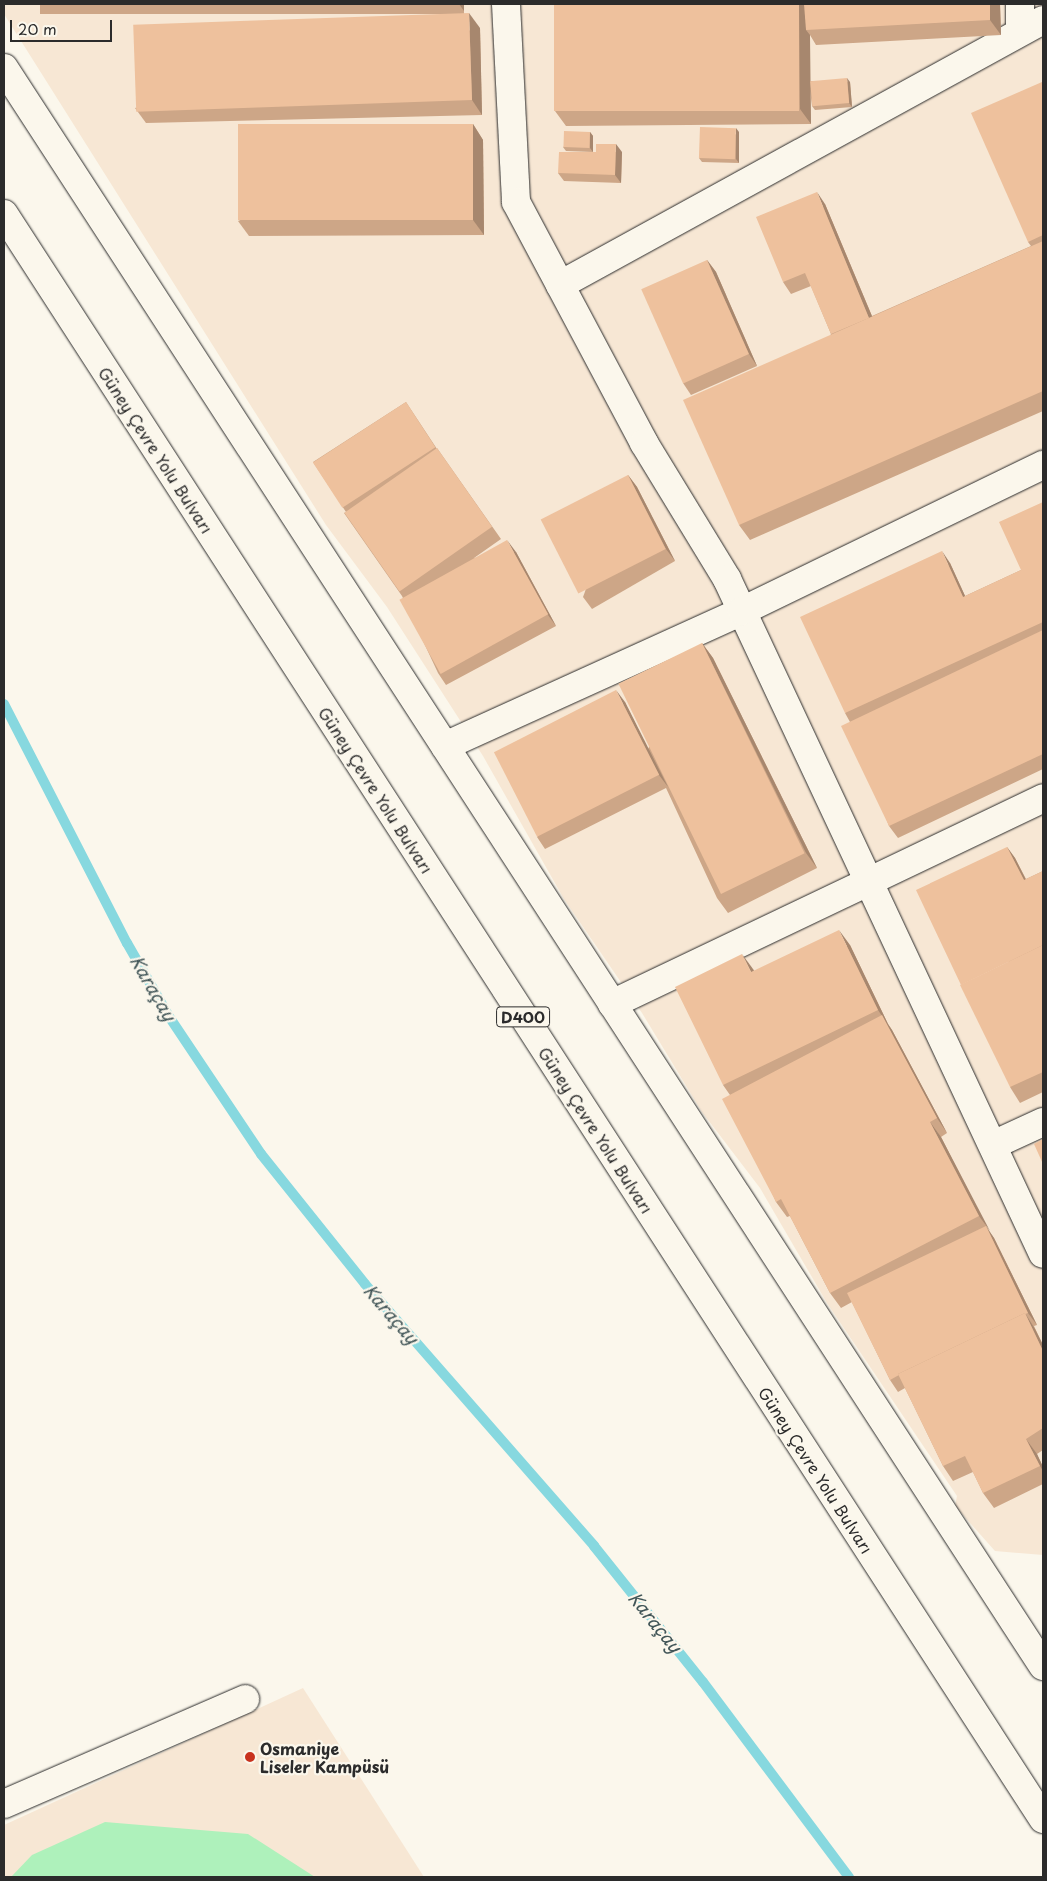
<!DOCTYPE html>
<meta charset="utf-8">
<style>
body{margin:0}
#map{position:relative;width:1047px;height:1881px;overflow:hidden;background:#fbf7ec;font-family:"Playpen Sans",sans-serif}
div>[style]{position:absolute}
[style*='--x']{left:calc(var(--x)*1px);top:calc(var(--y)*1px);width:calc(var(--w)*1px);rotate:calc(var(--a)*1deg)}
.built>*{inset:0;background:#f7e7d4}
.green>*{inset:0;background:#aef1bb}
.stream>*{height:10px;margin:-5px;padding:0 5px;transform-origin:5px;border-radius:5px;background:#87d8df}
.roads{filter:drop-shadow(0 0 1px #2b2b2b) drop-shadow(0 0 1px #2b2b2b)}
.minor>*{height:28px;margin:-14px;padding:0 14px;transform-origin:14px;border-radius:14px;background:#fbf7ec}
.highway>*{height:28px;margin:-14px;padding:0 14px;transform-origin:14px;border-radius:14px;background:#fbf7ec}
.wall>*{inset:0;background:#cda687;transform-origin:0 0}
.shaded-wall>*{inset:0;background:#a7876e}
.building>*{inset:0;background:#eec19d;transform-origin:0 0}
.dots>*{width:14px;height:14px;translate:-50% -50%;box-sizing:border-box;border:2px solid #fbf7ec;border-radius:50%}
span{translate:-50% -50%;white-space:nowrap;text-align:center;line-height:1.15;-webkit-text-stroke:4.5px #fbf7ec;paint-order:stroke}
.shield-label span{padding:1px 4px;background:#fbf7ec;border:1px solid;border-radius:4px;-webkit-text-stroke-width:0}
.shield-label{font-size:15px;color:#2b2b2b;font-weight:700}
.street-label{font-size:16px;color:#2b2b2b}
.poi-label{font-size:16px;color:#2b2b2b;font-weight:700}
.left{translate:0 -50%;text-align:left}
.water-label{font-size:18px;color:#425658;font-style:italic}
.frame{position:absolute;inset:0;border:5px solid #2b2b2b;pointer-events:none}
.scale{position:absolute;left:10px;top:20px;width:102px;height:22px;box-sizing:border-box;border:2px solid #2b2b2b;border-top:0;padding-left:6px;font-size:15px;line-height:18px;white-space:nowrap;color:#2b2b2b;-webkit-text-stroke:4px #fbf7ec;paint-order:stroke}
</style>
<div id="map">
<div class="built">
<div style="clip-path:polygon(4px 4px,1043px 4px,1043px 1555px,995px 1551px,955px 1506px,957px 1496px,827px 1303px,760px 1188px,702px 1112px,642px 1013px,564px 899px,483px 756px,387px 607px,326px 525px,4px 14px)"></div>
<div style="clip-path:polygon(303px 1688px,424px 1877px,4px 1877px,4px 1825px)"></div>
</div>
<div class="green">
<div style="clip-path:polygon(105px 1822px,248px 1834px,315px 1877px,11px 1877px,32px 1855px)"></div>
</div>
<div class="stream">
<div style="--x:4;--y:704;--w:269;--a:62.8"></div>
<div style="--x:127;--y:943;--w:83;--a:60.3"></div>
<div style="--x:168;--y:1015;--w:167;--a:56.2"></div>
<div style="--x:261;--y:1154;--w:166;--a:51.3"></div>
<div style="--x:365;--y:1284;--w:348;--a:48.8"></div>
<div style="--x:594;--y:1546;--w:174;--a:51.3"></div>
<div style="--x:703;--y:1682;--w:244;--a:53.2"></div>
</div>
<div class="roads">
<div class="minor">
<div style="--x:506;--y:4;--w:198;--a:87.1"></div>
<div style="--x:516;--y:202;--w:273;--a:62"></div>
<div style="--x:644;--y:443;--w:159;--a:58.6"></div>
<div style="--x:727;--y:579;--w:745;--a:64.91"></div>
<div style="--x:1020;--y:4;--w:26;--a:90"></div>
<div style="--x:560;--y:285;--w:551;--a:-28.75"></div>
<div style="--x:445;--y:746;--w:326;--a:-24.4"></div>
<div style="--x:742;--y:611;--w:335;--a:-25.9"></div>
<div style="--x:612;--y:1004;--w:478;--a:-25.5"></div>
<div style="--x:993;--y:1145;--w:55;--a:-24.7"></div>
<div style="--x:4;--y:1804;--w:263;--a:-23.5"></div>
</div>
<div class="highway">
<div style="--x:4;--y:68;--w:1906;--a:56.97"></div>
<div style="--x:4;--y:214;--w:1912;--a:57.08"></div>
</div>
</div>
<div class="wall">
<div style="left:40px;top:4px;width:424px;height:10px"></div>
<div style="clip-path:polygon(554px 4px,1000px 4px,1001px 35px,816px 45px,810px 35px,810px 81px,850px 82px,852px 107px,815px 110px,812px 106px,810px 89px,811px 124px,566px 126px,555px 111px)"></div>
<div style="clip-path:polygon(480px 28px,482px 115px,146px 123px,135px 108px)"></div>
<div style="clip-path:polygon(1042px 82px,1043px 84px,1043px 411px,750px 540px,739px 525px,831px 334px,811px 286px,791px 294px,783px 282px,825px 204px,872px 316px,1031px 246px,1028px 242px)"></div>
<div style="clip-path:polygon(473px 124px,483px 140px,484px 235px,249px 236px,238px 221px)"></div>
<div style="clip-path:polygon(590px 132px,593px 136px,593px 152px,566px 151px,563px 147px)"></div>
<div style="clip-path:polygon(739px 132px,739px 163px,702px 162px,699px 158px)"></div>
<div style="clip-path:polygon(596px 152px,622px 152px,621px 183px,564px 181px,558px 173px)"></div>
<div style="clip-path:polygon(707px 260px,716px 272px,757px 366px,691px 395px,683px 383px)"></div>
<div style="clip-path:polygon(406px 402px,437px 449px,437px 448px,501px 539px,474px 558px,516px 552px,556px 626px,446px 685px,438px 673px,402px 596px,344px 513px,346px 512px,313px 462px)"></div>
<div style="clip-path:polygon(628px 475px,637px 487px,675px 561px,592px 609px,583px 597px)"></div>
<div style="clip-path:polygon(1043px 502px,1043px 769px,898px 838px,889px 826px,850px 722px,845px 713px,950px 563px,965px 596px,1021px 570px)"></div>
<div style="clip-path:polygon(702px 643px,713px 658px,817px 868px,728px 913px,717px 898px,666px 788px,545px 849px,537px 837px,625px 702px,648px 749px)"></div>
<div style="clip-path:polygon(1007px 847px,1015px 858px,1026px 879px,1043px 871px,1043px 1092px,1020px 1103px,1010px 1087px)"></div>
<div style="clip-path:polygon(850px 945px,888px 1024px,892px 1030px,947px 1133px,941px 1137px,989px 1231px,994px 1238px,1037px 1325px,1034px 1326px,1043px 1345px,1043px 1450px,1037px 1454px,1043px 1467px,1043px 1484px,994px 1508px,983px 1493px,973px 1472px,953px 1481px,943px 1466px,905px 1388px,898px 1392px,890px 1380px,852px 1302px,841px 1308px,830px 1293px,790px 1216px,787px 1217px,776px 1202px,730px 1095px,723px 1085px,753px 969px,754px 971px)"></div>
</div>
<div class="shaded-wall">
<div style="clip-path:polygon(459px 4px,464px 4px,464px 11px)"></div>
<div style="clip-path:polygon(799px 4px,809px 4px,806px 30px,810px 35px,811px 124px,800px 109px)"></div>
<div style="clip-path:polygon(990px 4px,1000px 4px,1001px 35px,990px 20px)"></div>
<div style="clip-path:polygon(469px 13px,480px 28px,482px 115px,472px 100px)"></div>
<div style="clip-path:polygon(847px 78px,850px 82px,852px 107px,849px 103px)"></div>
<div style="clip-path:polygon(473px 124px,483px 140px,484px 235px,473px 220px)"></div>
<div style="clip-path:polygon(736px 128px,739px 132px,739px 163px,736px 159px)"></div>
<div style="clip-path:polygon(590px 132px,593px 136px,593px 152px,590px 148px)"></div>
<div style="clip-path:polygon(616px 144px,622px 152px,621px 183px,615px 175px)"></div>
<div style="clip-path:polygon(817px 192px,825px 204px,879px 333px,870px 321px)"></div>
<div style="clip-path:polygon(707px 260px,716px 272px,757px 366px,749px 354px)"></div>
<div style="clip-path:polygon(628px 475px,637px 487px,675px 561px,666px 549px)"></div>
<div style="clip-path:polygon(507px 540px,516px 552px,556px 626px,548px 615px)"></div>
<div style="clip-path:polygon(942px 551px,950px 563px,971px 609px,963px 597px)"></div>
<div style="clip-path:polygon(702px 643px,713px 658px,817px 868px,806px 853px)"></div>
<div style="clip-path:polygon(616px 690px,625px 702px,668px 787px,659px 775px)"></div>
<div style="clip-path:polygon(1007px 847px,1015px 858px,1032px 892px,1024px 880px)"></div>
<div style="clip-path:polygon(839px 930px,850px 945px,888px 1024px,892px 1030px,947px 1133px,937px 1118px,882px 1016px,878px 1010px)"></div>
<div style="clip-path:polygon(742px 954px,753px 969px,762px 987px,751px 972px)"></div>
<div style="clip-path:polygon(930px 1122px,941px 1137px,990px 1231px,979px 1216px)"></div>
<div style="clip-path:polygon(986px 1226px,994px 1238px,1037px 1325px,1028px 1313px)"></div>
<div style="clip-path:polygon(1025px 1313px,1035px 1329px,1043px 1345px,1043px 1351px)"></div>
<div style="clip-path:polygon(1026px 1439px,1037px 1454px,1043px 1467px,1043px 1471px,1040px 1466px)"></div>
</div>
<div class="building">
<div style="left:554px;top:4px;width:245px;height:107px"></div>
<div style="clip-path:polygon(804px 4px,990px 4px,990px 20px,806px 30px)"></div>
<div style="left:469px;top:13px;width:87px;height:336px;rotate:88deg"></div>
<div style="left:847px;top:78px;width:25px;height:37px;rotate:85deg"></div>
<div style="clip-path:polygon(1042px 82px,1043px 85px,1043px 235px,1028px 242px,971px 113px)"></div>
<div style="left:473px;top:124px;width:96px;height:235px;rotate:90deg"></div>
<div style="left:700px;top:127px;width:36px;height:31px;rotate:2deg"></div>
<div style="left:564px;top:131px;width:26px;height:16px;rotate:2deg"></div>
<div style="clip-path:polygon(596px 144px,616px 144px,615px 175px,558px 173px,559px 152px,596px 152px)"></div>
<div style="clip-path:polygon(817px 192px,869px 318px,831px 334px,805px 273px,783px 282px,756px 217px)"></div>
<div style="clip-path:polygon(1043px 241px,1043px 391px,739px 525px,683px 400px)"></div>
<div style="left:707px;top:260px;width:103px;height:72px;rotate:66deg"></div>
<div style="left:406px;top:402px;width:54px;height:111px;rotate:57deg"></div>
<div style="left:437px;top:448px;width:96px;height:113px;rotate:55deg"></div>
<div style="left:628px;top:475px;width:83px;height:98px;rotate:63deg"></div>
<div style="clip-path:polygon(1043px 502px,1043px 622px,845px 713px,800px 617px,942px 551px,963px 597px,1021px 570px,999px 522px)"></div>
<div style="left:507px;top:540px;width:85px;height:123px;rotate:61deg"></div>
<div style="clip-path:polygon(1043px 630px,1043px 754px,889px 826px,841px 726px)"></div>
<div style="left:702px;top:643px;width:234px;height:93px;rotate:64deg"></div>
<div style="left:616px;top:690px;width:95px;height:137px;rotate:63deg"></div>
<div style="clip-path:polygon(1007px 847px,1024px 880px,1043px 871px,1043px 945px,961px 985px,916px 890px)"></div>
<div style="clip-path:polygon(839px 930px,878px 1010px,723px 1085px,675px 987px,742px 954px,751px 972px)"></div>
<div style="clip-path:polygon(1043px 945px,1043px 1072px,1010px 1087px,960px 985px)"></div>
<div style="clip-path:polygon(882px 1015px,937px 1118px,930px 1122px,979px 1216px,830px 1293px,781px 1199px,776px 1202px,722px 1099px)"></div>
<div style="clip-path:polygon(1043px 1139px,1043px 1164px,1034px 1144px)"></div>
<div style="clip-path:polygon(986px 1226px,1028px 1313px,1025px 1314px,1025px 1313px,898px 1374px,899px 1375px,890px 1380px,847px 1293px)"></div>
<div style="clip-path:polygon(1025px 1313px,1043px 1351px,1043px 1428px,1026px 1439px,1040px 1466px,983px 1493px,965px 1456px,943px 1466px,898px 1374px)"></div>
</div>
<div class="dots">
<div style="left:250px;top:1757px;background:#c8321e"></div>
</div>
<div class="shield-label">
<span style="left:523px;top:1017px">D400</span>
</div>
<div class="street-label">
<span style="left:156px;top:450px;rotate:57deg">Güney Çevre Yolu Bulvarı</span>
<span style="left:376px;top:790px;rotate:57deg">Güney Çevre Yolu Bulvarı</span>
<span style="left:596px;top:1130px;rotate:57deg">Güney Çevre Yolu Bulvarı</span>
<span style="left:816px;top:1470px;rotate:57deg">Güney Çevre Yolu Bulvarı</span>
</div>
<div class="poi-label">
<span class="left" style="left:260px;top:1757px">Osmaniye<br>Liseler Kampüsü</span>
</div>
<div class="water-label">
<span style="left:153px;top:988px;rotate:60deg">Karaçay</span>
<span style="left:391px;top:1314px;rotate:49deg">Karaçay</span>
<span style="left:655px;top:1622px;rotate:51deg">Karaçay</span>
</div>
<div class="frame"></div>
<div class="scale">20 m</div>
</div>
